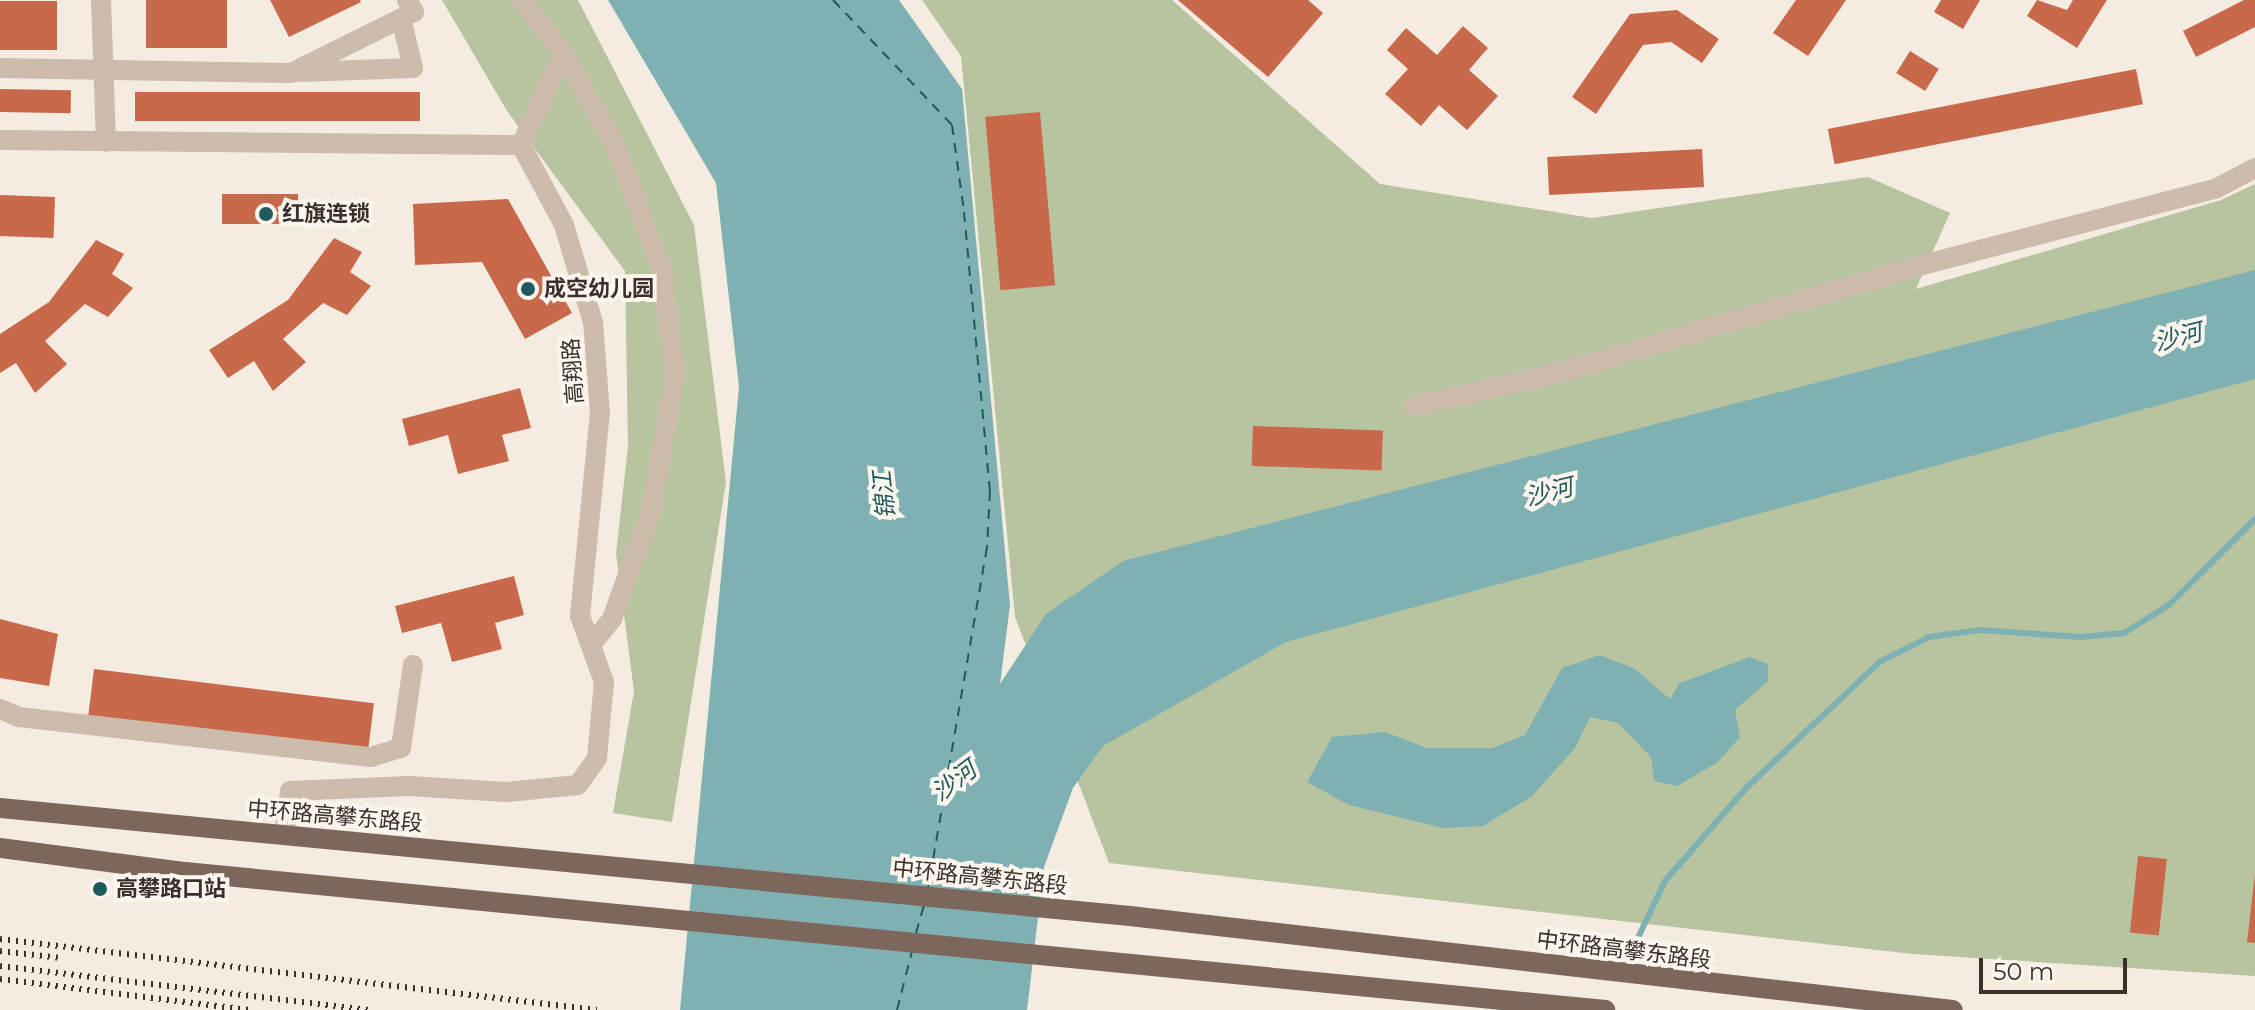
<!DOCTYPE html>
<meta charset="utf-8">
<style>
body{margin:0}
#map{position:relative;width:2255px;height:1010px;overflow:hidden;background:#f4ebe1;font-family:Montserrat,"Noto Sans SC",sans-serif}
div>[style]{position:absolute}
[style*='--x']{left:calc(var(--x)*1px);top:calc(var(--y)*1px);width:calc(var(--w)*1px);rotate:calc(var(--a)*1deg)}
.green>*{inset:0;background:#b8c4a0}
.water>*{inset:0;background:#7fb0b2}
.stream>*{height:6px;margin:-3px;padding:0 3px;transform-origin:3px;border-radius:3px;background:#7fb0b2}
.ferry>*{height:2px;margin-top:-1px;transform-origin:0;background:repeating-linear-gradient(90deg,#1f5a5e 0 10px,transparent 0 18px)}
.building>*{inset:0;background:#c8694b;transform-origin:0 0}
.minor>*{height:20px;margin:-10px;padding:0 10px;transform-origin:10px;border-radius:10px;background:#cdbbac}
.major>*{height:20px;margin:-10px;padding:0 10px;transform-origin:10px;border-radius:10px;background:#7d675c}
.rail>*{height:6px;margin-top:-3px;transform-origin:0;background:repeating-linear-gradient(90deg,#3b302b 0 2px,transparent 0 8px)}
.dots>*{width:22px;height:22px;translate:-50% -50%;box-sizing:border-box;border:4px solid #fbf5ee;border-radius:50%}
span{translate:-50% -50%;white-space:nowrap;text-align:center;line-height:1.15;-webkit-text-stroke:8px #fbf5ee;paint-order:stroke}
.poi-label{font-size:22px;color:#3b302b;font-weight:700}
.left{translate:0 -50%;text-align:left}
.street-label{font-size:22px;color:#3b302b}
.water-label{font-size:24px;color:#1f5a5e;font-style:italic}
.scale{position:absolute;left:1979px;top:958px;width:148px;height:36px;box-sizing:border-box;border:4px solid #3b302b;border-top:0;padding-left:10px;font-size:24px;line-height:28px;white-space:nowrap;color:#3b302b;-webkit-text-stroke:6px #fbf5ee;paint-order:stroke}
</style>
<div id="map">
<div class="green">
<div style="clip-path:polygon(442px 0,578px 0,694px 225px,726px 482px,672px 822px,613px 813px,634px 691px,616px 554px,628px 446px,625px 271px,507px 111px)"></div>
<div style="clip-path:polygon(922px 0,1172px 0,1380px 184px,1592px 218px,1868px 177px,1950px 213px,1916px 289px,2221px 200px,2255px 184px,2255px 976px,1913px 954px,1109px 863px,1015px 617px,961px 56px)"></div>
</div>
<div class="water">
<div style="clip-path:polygon(608px 0,899px 0,962px 89px,1010px 605px,1000px 684px,1046px 614px,1123px 561px,2255px 270px,2255px 379px,1286px 642px,1103px 746px,1073px 788px,1044px 867px,1027px 1010px,680px 1010px,739px 387px,716px 183px)"></div>
<div style="clip-path:polygon(1600px 655px,1635px 669px,1670px 699px,1680px 683px,1750px 657px,1768px 664px,1768px 681px,1735px 710px,1740px 737px,1718px 762px,1677px 786px,1654px 781px,1651px 757px,1618px 723px,1590px 717px,1575px 748px,1532px 796px,1483px 826px,1443px 828px,1349px 805px,1307px 782px,1332px 737px,1385px 732px,1427px 748px,1492px 748px,1525px 735px,1562px 668px)"></div>
</div>
<div class="stream">
<div style="--x:1634;--y:946;--w:72;--a:-64.5"></div>
<div style="--x:1665;--y:881;--w:123;--a:-48.9"></div>
<div style="--x:1746;--y:788;--w:185;--a:-43.3"></div>
<div style="--x:1881;--y:661;--w:54;--a:-26.6"></div>
<div style="--x:1929;--y:637;--w:51;--a:-7.8"></div>
<div style="--x:1980;--y:630;--w:101;--a:4"></div>
<div style="--x:2081;--y:637;--w:43;--a:-5.3"></div>
<div style="--x:2124;--y:633;--w:53;--a:-31.9"></div>
<div style="--x:2169;--y:605;--w:122;--a:-45"></div>
</div>
<div class="ferry">
<div style="--x:833;--y:0;--w:173;--a:46.4"></div>
<div style="--x:952;--y:125;--w:88;--a:82.1"></div>
<div style="--x:964;--y:212;--w:280;--a:84.7"></div>
<div style="--x:990;--y:491;--w:56;--a:93.1"></div>
<div style="--x:987;--y:547;--w:345;--a:99.8"></div>
<div style="--x:916;--y:933;--w:29;--a:-74"></div>
<div style="--x:897;--y:1010;--w:61;--a:-75.7"></div>
</div>
<div class="building">
<div style="left:146px;top:0;width:81px;height:48px"></div>
<div style="clip-path:polygon(270px 0,360px 0,361px 2px,289px 37px)"></div>
<div style="clip-path:polygon(1178px 0,1308px 0,1323px 13px,1268px 77px)"></div>
<div style="clip-path:polygon(1796px 0,1846px 0,1808px 56px,1773px 33px)"></div>
<div style="clip-path:polygon(1941px 0,1980px 0,1963px 29px,1934px 12px)"></div>
<div style="clip-path:polygon(2037px 0,2067px 10px,2073px 0,2107px 0,2077px 48px,2027px 16px)"></div>
<div style="clip-path:polygon(2244px 0,2255px 0,2255px 27px,2196px 57px,2183px 31px)"></div>
<div style="left:0;top:1px;width:57px;height:49px"></div>
<div style="clip-path:polygon(1677px 10px,1719px 39px,1702px 63px,1671px 42px,1643px 45px,1596px 114px,1572px 97px,1630px 14px)"></div>
<div style="clip-path:polygon(1463px 26px,1488px 48px,1469px 70px,1498px 96px,1467px 130px,1439px 105px,1421px 126px,1385px 94px,1408px 69px,1387px 50px,1406px 28px,1437px 55px)"></div>
<div style="left:1910px;top:51px;width:34px;height:26px;rotate:32deg"></div>
<div style="left:2136px;top:69px;width:36px;height:314px;rotate:79deg"></div>
<div style="left:0;top:89px;width:71px;height:23px;rotate:1deg"></div>
<div style="left:135px;top:92px;width:285px;height:29px"></div>
<div style="left:1040px;top:112px;width:174px;height:55px;rotate:85deg"></div>
<div style="left:1702px;top:149px;width:38px;height:155px;rotate:87deg"></div>
<div style="left:298px;top:194px;width:30px;height:76px;rotate:90deg"></div>
<div style="left:0;top:195px;width:55px;height:41px;rotate:2deg"></div>
<div style="clip-path:polygon(508px 199px,572px 313px,525px 339px,482px 262px,415px 265px,413px 204px)"></div>
<div style="clip-path:polygon(334px 238px,362px 252px,350px 272px,371px 286px,347px 315px,323px 303px,283px 339px,306px 362px,273px 391px,254px 361px,228px 378px,209px 350px,288px 300px)"></div>
<div style="clip-path:polygon(96px 240px,124px 254px,112px 274px,133px 288px,108px 317px,85px 304px,45px 341px,67px 364px,35px 393px,16px 363px,0 373px,0 334px,49px 302px)"></div>
<div style="clip-path:polygon(520px 388px,531px 428px,502px 435px,509px 461px,458px 474px,448px 435px,409px 446px,402px 419px)"></div>
<div style="left:1253px;top:426px;width:130px;height:40px;rotate:2deg"></div>
<div style="clip-path:polygon(514px 576px,524px 615px,495px 623px,502px 649px,452px 662px,441px 623px,402px 633px,395px 606px)"></div>
<div style="clip-path:polygon(0 619px,58px 634px,49px 686px,0 678px)"></div>
<div style="left:94px;top:669px;width:282px;height:47px;rotate:7deg"></div>
<div style="left:2138px;top:856px;width:29px;height:77px;rotate:6deg"></div>
<div style="clip-path:polygon(2255px 874px,2255px 943px,2247px 942px)"></div>
</div>
<div class="minor">
<div style="--x:101;--y:0;--w:142;--a:88"></div>
<div style="--x:522;--y:0;--w:67;--a:52.3"></div>
<div style="--x:563;--y:53;--w:106;--a:60.5"></div>
<div style="--x:615;--y:145;--w:134;--a:69.4"></div>
<div style="--x:662;--y:270;--w:107;--a:83"></div>
<div style="--x:675;--y:376;--w:137;--a:100.1"></div>
<div style="--x:651;--y:511;--w:115;--a:109.9"></div>
<div style="--x:612;--y:619;--w:33;--a:129"></div>
<div style="--x:0;--y:68;--w:291;--a:1"></div>
<div style="--x:291;--y:73;--w:137;--a:-26.4"></div>
<div style="--x:414;--y:12;--w:14;--a:-120"></div>
<div style="--x:300;--y:72;--w:113;--a:-2"></div>
<div style="--x:413;--y:68;--w:51;--a:-103.5"></div>
<div style="--x:0;--y:140;--w:521;--a:0.55"></div>
<div style="--x:521;--y:145;--w:91;--a:61.7"></div>
<div style="--x:564;--y:225;--w:101;--a:73.4"></div>
<div style="--x:593;--y:322;--w:90;--a:85.6"></div>
<div style="--x:600;--y:412;--w:205;--a:95.6"></div>
<div style="--x:580;--y:616;--w:70;--a:70"></div>
<div style="--x:604;--y:682;--w:76;--a:95.3"></div>
<div style="--x:597;--y:758;--w:33;--a:125"></div>
<div style="--x:578;--y:785;--w:72;--a:174.4"></div>
<div style="--x:506;--y:792;--w:97;--a:-176.5"></div>
<div style="--x:409;--y:786;--w:119;--a:177.6"></div>
<div style="--x:290;--y:791;--w:44;--a:97.8"></div>
<div style="--x:521;--y:145;--w:101;--a:-65.5"></div>
<div style="--x:1414;--y:406;--w:140;--a:-12.8"></div>
<div style="--x:1551;--y:375;--w:395;--a:-16.5"></div>
<div style="--x:1930;--y:263;--w:297;--a:-14.6"></div>
<div style="--x:2217;--y:188;--w:43;--a:-27.8"></div>
<div style="--x:0;--y:709;--w:21;--a:23"></div>
<div style="--x:19;--y:717;--w:354;--a:6.5"></div>
<div style="--x:371;--y:757;--w:31;--a:-17"></div>
<div style="--x:401;--y:748;--w:84;--a:-81.8"></div>
</div>
<div class="major">
<div style="--x:0;--y:808;--w:1135;--a:5.46"></div>
<div style="--x:1130;--y:916;--w:828;--a:6.52"></div>
<div style="--x:0;--y:848;--w:187;--a:7.4"></div>
<div style="--x:185;--y:872;--w:1427;--a:5.55"></div>
</div>
<div class="rail">
<div style="--x:0;--y:939;--w:601;--a:6.78"></div>
<div style="--x:0;--y:951;--w:61;--a:6.5"></div>
<div style="--x:0;--y:966;--w:371;--a:6.8"></div>
<div style="--x:0;--y:979;--w:251;--a:7.1"></div>
</div>
<div class="dots">
<div style="left:266px;top:214px;background:#1f5a5e"></div>
<div style="left:528px;top:289px;background:#1f5a5e"></div>
<div style="left:100px;top:889px;background:#1f5a5e"></div>
</div>
<div class="poi-label">
<span class="left" style="left:282px;top:214px">红旗连锁</span>
<span class="left" style="left:544px;top:289px">成空幼儿园</span>
<span class="left" style="left:116px;top:889px">高攀路口站</span>
</div>
<div class="street-label">
<span style="left:573px;top:371px;rotate:-94deg">高翔路</span>
<span style="left:335px;top:816px;rotate:5deg">中环路高攀东路段</span>
<span style="left:980px;top:877px;rotate:6deg">中环路高攀东路段</span>
<span style="left:1624px;top:950px;rotate:7deg">中环路高攀东路段</span>
</div>
<div class="water-label">
<span style="left:2178px;top:337px;rotate:-14deg">沙河</span>
<span style="left:1549px;top:492px;rotate:-14deg">沙河</span>
<span style="left:884px;top:495px;rotate:-96deg">锦江</span>
<span style="left:954px;top:781px;rotate:-37deg">沙河</span>
</div>
<div class="scale">50 m</div>
</div>
